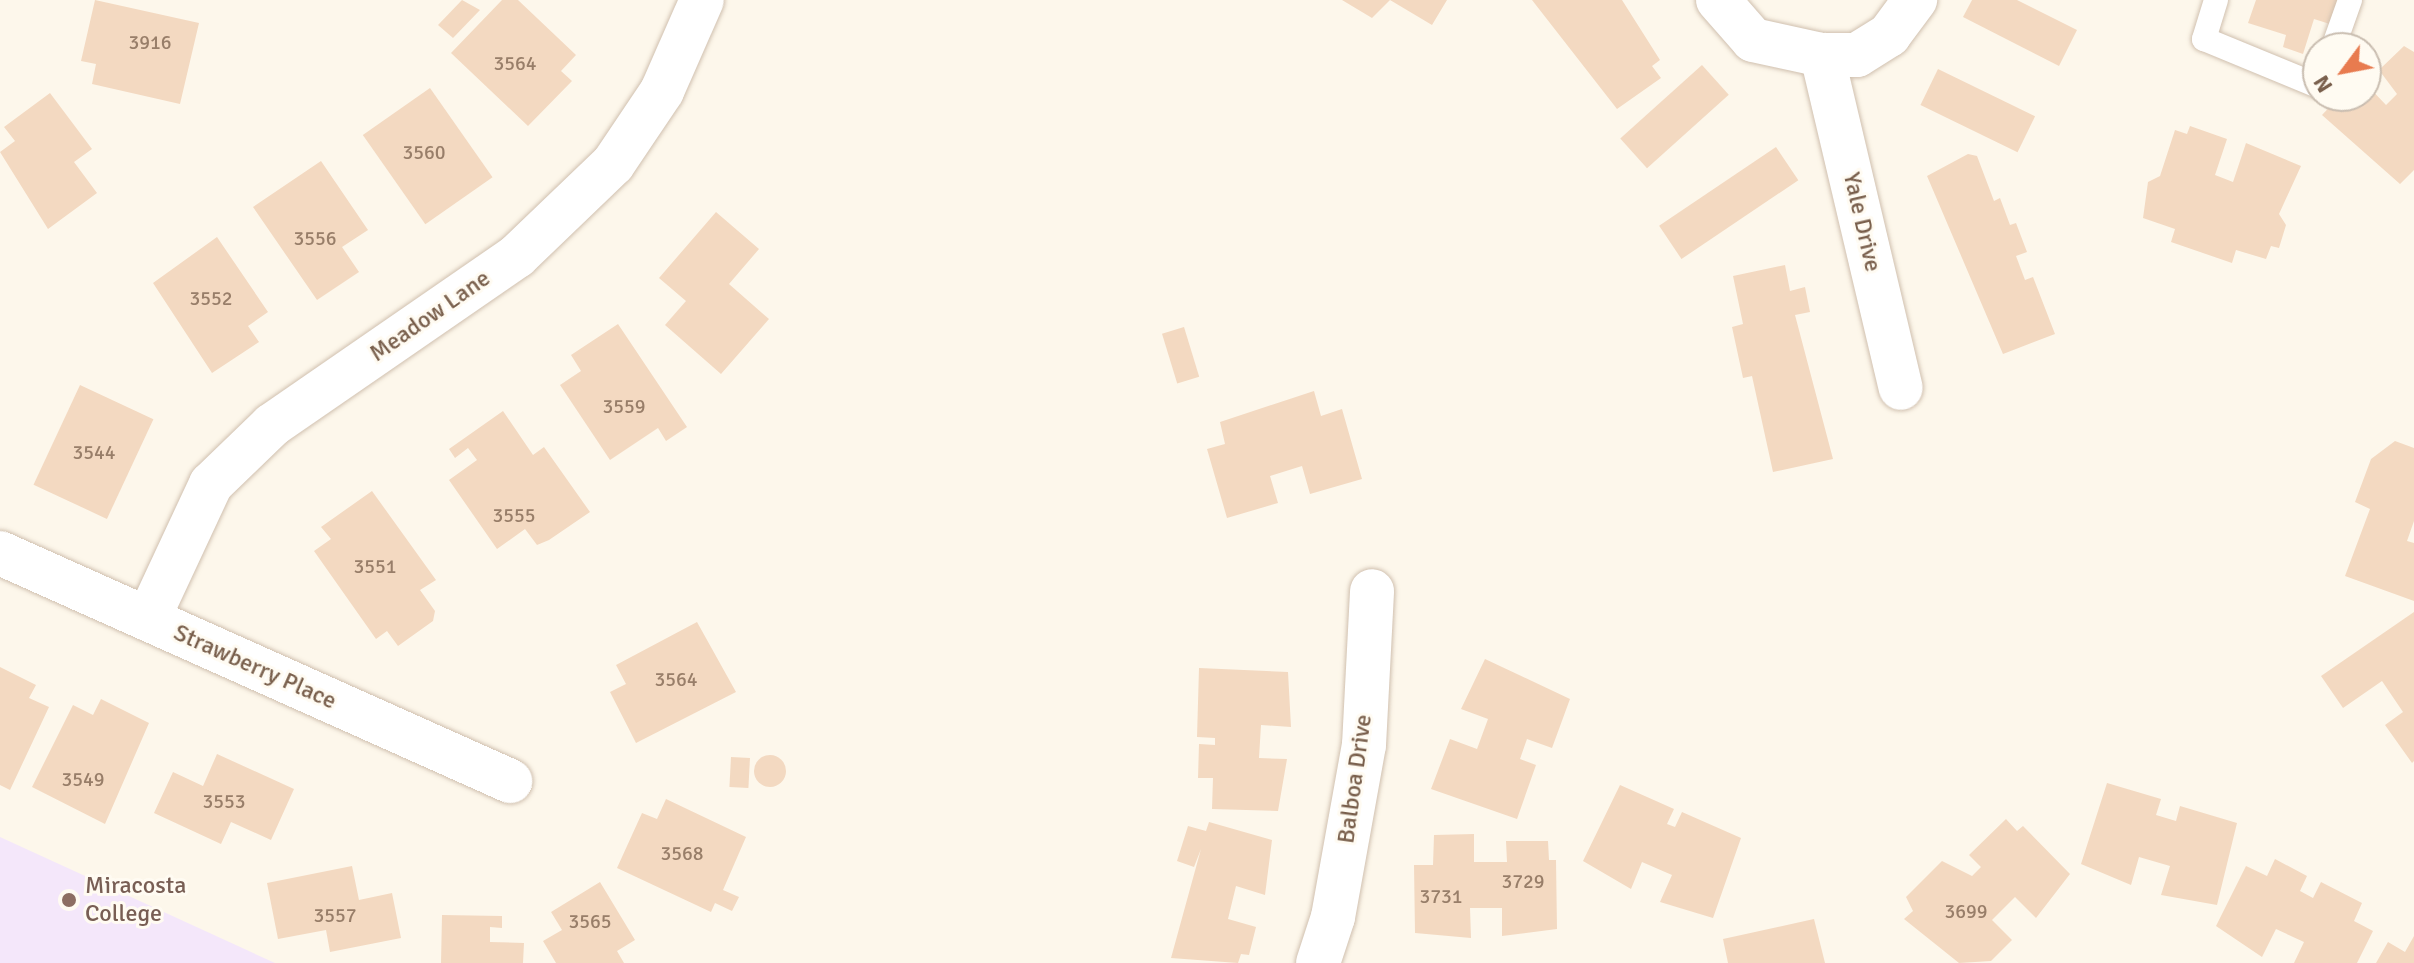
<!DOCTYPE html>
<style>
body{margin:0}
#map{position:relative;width:2414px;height:963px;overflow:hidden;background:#fdf7eb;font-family:Signika,sans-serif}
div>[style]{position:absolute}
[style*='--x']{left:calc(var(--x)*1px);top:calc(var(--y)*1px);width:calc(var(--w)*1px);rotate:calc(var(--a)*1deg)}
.education>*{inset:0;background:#f4e7fa}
.building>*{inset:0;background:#f3d9c1;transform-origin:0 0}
.round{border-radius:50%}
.roads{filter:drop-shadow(0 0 2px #d0c0af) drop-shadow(0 0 2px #d0c0af)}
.lane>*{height:24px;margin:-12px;padding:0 12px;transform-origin:12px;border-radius:12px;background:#fff}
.street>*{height:44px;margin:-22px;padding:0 22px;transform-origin:22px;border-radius:22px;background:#fff}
.dots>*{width:22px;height:22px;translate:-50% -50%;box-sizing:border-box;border:4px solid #fffbf2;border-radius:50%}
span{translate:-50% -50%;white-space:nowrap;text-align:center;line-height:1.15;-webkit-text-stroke:6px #fffbf2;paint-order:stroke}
.number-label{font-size:20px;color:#987e69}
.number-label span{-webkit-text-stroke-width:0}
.street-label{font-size:24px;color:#795f4c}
.education-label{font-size:24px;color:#785e54}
.left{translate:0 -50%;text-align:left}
.north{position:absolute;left:2302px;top:32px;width:80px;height:80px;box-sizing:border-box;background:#fffbf2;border:2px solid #c9bdb0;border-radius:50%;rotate:238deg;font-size:22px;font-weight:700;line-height:32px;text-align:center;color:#795f4c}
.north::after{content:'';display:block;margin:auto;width:28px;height:36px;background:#e87b4f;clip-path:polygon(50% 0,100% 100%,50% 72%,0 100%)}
</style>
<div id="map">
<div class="education">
<div style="clip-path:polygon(0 837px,275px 963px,0 963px)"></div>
</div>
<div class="building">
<div style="clip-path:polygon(95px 0,199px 23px,180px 104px,92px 84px,96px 64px,81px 61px)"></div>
<div style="clip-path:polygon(462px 0,480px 10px,453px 38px,438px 25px)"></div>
<div style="clip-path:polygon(502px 0,518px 0,576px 55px,561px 71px,572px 81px,528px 126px,451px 53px)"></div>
<div style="clip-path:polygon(1342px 0,1447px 0,1432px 25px,1390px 0,1372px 18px)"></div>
<div style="clip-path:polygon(1532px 0,1622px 0,1660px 60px,1652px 66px,1661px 78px,1617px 109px)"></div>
<div style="clip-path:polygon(1972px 0,2017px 0,2077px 30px,2059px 66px,1963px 17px)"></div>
<div style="clip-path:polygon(2256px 0,2341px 0,2333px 25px,2314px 19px,2303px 54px,2283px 47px,2286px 35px,2248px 23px)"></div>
<div style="clip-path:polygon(2404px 46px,2414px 52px,2414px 170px,2400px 184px,2322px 115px,2340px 96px,2366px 96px,2366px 84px,2386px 105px,2397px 94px,2379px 70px)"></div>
<div style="left:1702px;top:65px;width:40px;height:110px;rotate:48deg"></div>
<div style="left:1938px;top:69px;width:108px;height:40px;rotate:26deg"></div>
<div style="left:430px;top:88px;width:109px;height:82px;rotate:55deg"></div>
<div style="clip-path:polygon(50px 93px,92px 149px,74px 162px,97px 193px,48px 229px,0 152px,15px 141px,4px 127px)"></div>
<div style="clip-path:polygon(2190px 126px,2227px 139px,2215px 175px,2233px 182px,2246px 143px,2301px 166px,2279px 214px,2286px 225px,2279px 248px,2271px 246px,2266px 259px,2236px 250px,2232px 263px,2171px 242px,2175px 229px,2143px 218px,2148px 182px,2160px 176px,2175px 130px,2187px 134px)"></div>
<div style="left:1776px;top:147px;width:40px;height:141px;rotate:56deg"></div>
<div style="clip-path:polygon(1968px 154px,1977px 156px,1994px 201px,2000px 198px,2010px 225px,2016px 223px,2027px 252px,2016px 256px,2025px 280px,2033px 277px,2055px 334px,2003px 354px,1927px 176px)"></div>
<div style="clip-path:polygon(321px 161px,368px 230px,342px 247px,359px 272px,317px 300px,253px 207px)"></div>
<div style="clip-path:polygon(716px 212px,759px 249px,729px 284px,769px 319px,721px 374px,665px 325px,686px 301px,659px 278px)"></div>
<div style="clip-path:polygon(217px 237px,268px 312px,248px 326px,259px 342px,212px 373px,153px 283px)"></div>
<div style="clip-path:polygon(1785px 265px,1790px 291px,1805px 287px,1810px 312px,1795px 315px,1833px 459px,1773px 472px,1752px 376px,1743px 378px,1732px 327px,1743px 324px,1733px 276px)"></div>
<div style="clip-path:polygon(618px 324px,687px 427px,666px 441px,658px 428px,610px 460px,560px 385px,581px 371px,571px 355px)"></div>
<div style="left:1184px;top:327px;width:52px;height:23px;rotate:73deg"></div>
<div style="left:80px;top:385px;width:81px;height:110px;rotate:25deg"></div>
<div style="clip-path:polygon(1314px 391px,1321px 416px,1342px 409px,1362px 479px,1310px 494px,1302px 466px,1270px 476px,1278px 503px,1227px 518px,1207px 449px,1225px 444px,1220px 422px)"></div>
<div style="clip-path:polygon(503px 411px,533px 455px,544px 447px,590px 512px,549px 540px,537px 545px,525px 529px,497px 549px,449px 480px,477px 460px,468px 448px,455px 458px,449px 449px)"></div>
<div style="clip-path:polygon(2395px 441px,2414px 448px,2414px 521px,2407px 541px,2414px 543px,2414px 601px,2345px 576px,2370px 509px,2355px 502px,2371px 459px)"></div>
<div style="clip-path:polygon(372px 491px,436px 580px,420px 590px,435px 611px,433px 621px,398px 646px,387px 631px,376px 639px,314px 551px,331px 539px,321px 527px)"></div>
<div style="clip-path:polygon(2414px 612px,2414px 761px,2412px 763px,2385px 725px,2403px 712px,2382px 681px,2343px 708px,2321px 676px)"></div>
<div style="clip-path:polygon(697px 622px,736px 692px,636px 743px,610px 692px,626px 684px,616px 665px)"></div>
<div style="clip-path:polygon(1485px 659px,1570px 699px,1552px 748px,1527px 739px,1520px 759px,1536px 765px,1517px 819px,1431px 789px,1450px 739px,1477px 749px,1488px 719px,1461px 709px)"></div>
<div style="clip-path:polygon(0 667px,36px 685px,29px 698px,49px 707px,10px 790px,0 785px)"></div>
<div style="clip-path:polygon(1199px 668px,1288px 672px,1291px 727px,1261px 725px,1259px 758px,1287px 759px,1278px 811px,1212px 809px,1213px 778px,1198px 778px,1199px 744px,1215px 745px,1215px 738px,1197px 737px)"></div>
<div style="clip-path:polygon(101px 699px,149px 723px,105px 824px,32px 787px,73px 705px,93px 715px)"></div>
<div style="clip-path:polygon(217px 754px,294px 789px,271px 840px,231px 822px,221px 844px,154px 813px,173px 772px,203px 786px)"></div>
<div class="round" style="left:754px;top:755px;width:32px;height:32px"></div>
<div style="left:731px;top:757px;width:19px;height:30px;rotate:3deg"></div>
<div style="clip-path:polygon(2107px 783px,2161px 799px,2156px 815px,2176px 821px,2180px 806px,2237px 823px,2217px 905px,2161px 895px,2170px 866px,2139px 857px,2131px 885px,2081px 864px)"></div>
<div style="clip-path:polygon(1620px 785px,1674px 809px,1667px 824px,1675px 827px,1682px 812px,1741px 838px,1713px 918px,1660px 902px,1672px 875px,1642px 862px,1631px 889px,1583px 861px)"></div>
<div style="clip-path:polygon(666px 799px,746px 837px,723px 890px,739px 897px,732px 911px,715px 903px,711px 912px,617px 868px,642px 813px,657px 819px)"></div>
<div style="clip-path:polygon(2006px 819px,2017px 831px,2023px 826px,2070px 874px,2036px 918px,2015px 897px,1992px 920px,2012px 940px,1991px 961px,1959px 963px,1904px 919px,1913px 911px,1906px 897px,1942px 861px,1972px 876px,1981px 867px,1969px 855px)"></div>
<div style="clip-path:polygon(1209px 822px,1272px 840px,1265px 895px,1236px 886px,1228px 919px,1256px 927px,1249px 955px,1241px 954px,1238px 963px,1171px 958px,1201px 849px,1194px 867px,1177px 861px,1188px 826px,1206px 831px)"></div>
<div style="clip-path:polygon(1474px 834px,1474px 862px,1507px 862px,1506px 841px,1548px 841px,1549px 860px,1556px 860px,1557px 929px,1502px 936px,1502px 908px,1470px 908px,1471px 938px,1415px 933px,1414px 865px,1433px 865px,1434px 835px)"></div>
<div style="clip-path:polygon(2275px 859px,2307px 876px,2300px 891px,2313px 898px,2321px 882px,2362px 903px,2354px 921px,2373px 931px,2357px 963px,2294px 963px,2304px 942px,2276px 929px,2262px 957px,2216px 926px,2246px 866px,2267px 876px)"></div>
<div style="clip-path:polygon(352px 866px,359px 900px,392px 893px,401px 938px,330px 952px,326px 930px,278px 939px,267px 883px)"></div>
<div style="clip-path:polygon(600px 882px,635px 940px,617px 951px,624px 963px,556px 963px,543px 941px,562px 930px,551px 912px)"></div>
<div style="clip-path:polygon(442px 915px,502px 916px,502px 928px,490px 927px,490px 942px,524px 943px,523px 963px,441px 963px)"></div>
<div style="clip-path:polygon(1814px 919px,1825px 963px,1728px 963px,1723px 939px)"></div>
<div style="clip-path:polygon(2414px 936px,2414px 963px,2376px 963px,2388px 942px,2405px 952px)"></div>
</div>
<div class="roads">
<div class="lane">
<div style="--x:2216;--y:0;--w:41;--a:107.1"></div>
<div style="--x:2204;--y:39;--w:123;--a:22.4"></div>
<div style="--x:2333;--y:48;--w:51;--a:-70.5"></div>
</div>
<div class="street">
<div style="--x:1718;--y:0;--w:53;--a:48.8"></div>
<div style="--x:1753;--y:40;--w:71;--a:12.3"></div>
<div style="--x:1822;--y:55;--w:35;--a:0"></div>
<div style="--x:1857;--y:55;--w:38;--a:-32"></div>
<div style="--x:1889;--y:35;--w:44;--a:-53.4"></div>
<div style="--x:1822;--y:55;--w:342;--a:76.7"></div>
<div style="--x:0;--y:553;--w:559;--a:24.09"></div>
<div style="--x:148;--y:619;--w:149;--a:-65"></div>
<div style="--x:211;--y:484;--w:85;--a:-44"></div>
<div style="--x:272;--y:425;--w:298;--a:-34.6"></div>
<div style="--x:517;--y:256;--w:133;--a:-43.8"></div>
<div style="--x:613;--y:164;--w:88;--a:-56.1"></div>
<div style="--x:662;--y:91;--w:99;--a:-66.3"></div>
<div style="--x:1318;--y:963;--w:48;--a:-71.9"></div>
<div style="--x:1333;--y:917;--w:175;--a:-79.8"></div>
<div style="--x:1364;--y:745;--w:154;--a:-87"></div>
</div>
</div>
<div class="dots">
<div style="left:69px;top:900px;background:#8d6e63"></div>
</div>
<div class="number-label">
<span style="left:150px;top:42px">3916</span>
<span style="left:515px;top:63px">3564</span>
<span style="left:424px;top:152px">3560</span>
<span style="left:315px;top:238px">3556</span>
<span style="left:211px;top:298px">3552</span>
<span style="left:624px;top:406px">3559</span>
<span style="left:94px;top:452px">3544</span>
<span style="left:514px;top:515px">3555</span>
<span style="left:375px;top:566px">3551</span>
<span style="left:676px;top:679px">3564</span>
<span style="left:83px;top:779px">3549</span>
<span style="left:224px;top:801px">3553</span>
<span style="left:682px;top:853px">3568</span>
<span style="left:1523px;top:881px">3729</span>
<span style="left:1441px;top:896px">3731</span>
<span style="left:1966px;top:911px">3699</span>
<span style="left:335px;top:915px">3557</span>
<span style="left:590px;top:921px">3565</span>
</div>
<div class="street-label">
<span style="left:1862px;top:222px;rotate:77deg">Yale Drive</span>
<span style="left:430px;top:316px;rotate:-35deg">Meadow Lane</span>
<span style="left:255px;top:667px;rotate:24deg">Strawberry Place</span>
<span style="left:1355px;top:779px;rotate:-82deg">Balboa Drive</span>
</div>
<div class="education-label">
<span class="left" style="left:85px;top:900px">Miracosta<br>College</span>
</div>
<div class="north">N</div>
</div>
